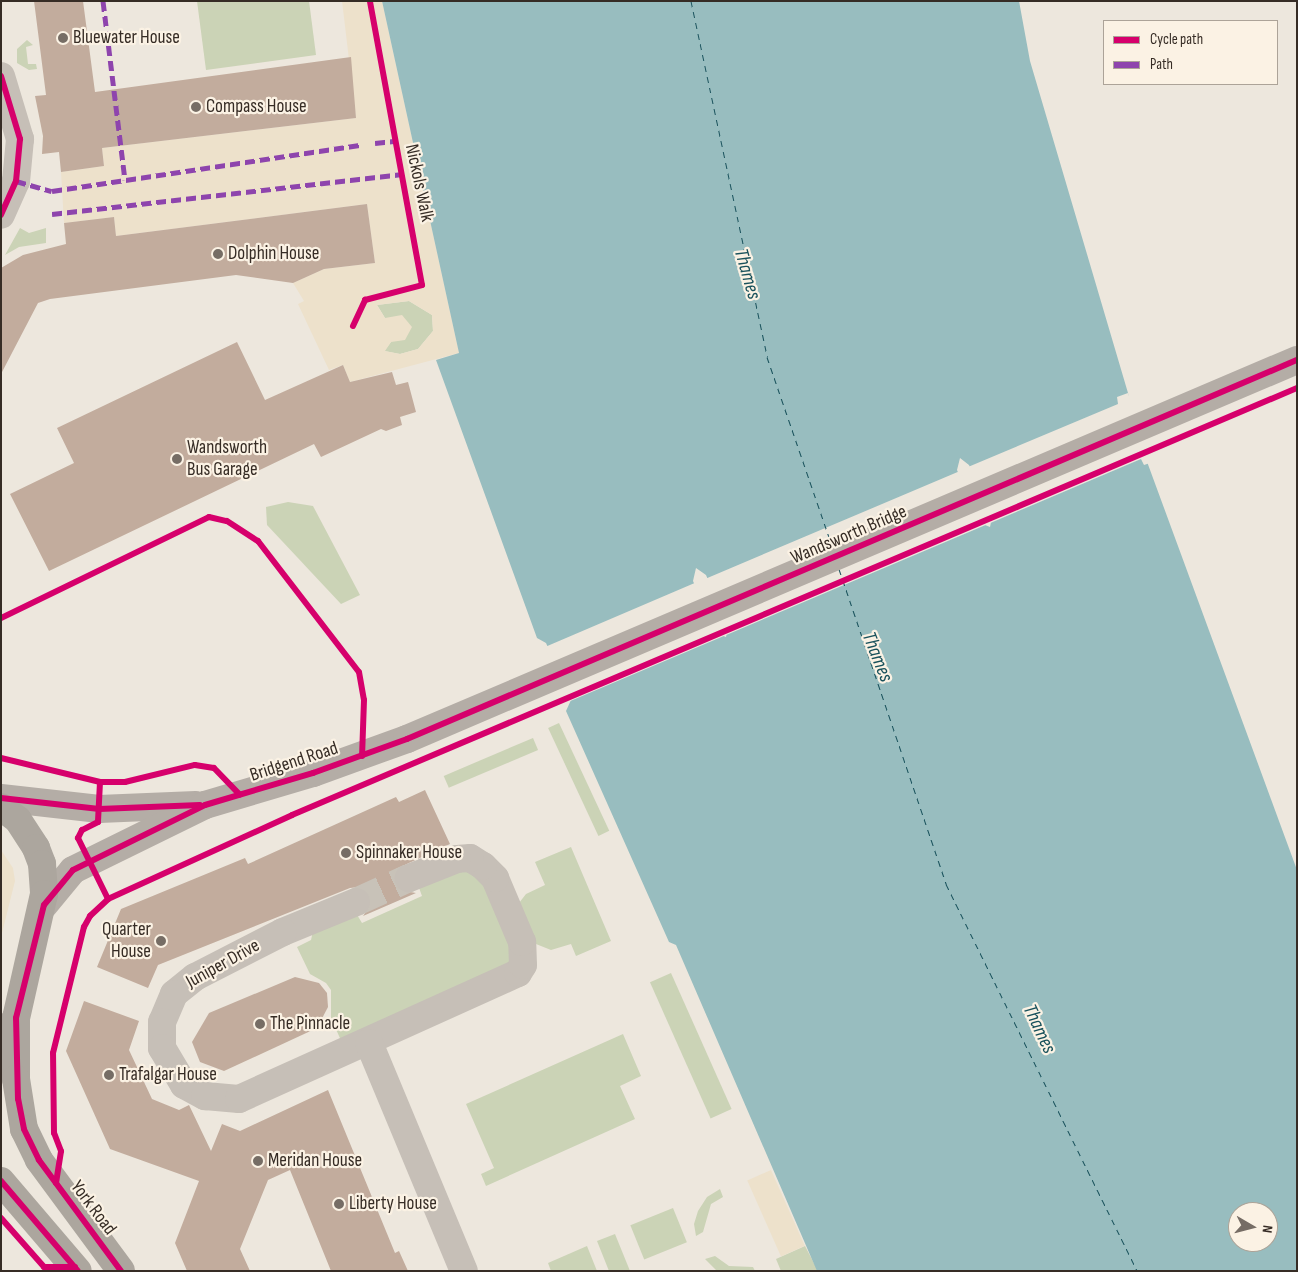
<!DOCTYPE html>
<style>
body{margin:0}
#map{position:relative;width:1298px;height:1272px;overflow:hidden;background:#ede7dd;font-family:"Sofia Sans Condensed",sans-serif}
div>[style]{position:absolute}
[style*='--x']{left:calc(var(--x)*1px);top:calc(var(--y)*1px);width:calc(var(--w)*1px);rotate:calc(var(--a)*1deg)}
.green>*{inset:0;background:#cbd3b6;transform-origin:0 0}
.plaza>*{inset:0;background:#ede1cb;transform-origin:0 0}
.water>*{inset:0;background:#98bdbf}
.pier>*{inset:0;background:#ede7dd}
.ferry>*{height:1px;margin-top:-0.5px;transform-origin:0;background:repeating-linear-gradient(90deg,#18515b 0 6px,transparent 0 11px)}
.building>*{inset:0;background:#c2ac9d}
.minor-tunnel>*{height:28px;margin-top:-14px;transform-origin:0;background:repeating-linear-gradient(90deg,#c8c2b8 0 28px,transparent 0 42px)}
.minor>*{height:28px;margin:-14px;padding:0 14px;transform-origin:14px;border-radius:14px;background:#c6bfb7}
.major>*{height:28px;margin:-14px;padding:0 14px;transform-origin:14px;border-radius:14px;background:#b4ada6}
.highway>*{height:28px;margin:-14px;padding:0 14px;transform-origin:14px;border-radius:14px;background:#aca69e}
.quiet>*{height:5px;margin-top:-2.5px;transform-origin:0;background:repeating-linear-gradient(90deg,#8e44ad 0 10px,transparent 0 15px)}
.cycleway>*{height:6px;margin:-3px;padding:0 3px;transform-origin:3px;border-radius:3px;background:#d6006c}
.dots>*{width:14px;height:14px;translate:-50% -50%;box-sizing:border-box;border:2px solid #fbf2e4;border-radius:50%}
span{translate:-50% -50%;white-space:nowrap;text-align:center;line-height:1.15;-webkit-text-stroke:4.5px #fbf2e4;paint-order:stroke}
.poi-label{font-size:19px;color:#362c25}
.left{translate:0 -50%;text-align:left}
.right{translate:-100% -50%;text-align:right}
.street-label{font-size:19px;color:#362c25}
.water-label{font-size:20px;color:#18515b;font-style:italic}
.frame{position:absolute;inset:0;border:2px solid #362c25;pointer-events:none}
.legend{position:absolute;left:1103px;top:20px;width:175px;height:65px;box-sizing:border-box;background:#fbf2e4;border:1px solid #aca398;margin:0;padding:6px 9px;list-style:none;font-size:15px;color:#362c25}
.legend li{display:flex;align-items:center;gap:10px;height:25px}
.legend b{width:25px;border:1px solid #aca398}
.north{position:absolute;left:1228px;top:1202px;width:50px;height:50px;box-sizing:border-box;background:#fbf2e4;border:1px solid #aca398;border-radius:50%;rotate:98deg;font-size:14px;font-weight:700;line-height:20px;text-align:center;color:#362c25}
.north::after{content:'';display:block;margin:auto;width:18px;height:22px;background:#766d65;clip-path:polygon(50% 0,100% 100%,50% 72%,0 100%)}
</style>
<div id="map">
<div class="green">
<div style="clip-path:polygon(197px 1px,309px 1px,316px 55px,206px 70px)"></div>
<div style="clip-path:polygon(27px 40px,33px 45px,26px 47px,28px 64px,36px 64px,37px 69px,29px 70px,17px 63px,17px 49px)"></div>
<div style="clip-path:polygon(20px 228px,29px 233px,46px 228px,46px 243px,19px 247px,5px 255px)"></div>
<div style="clip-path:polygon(409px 301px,432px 315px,433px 331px,418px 349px,400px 354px,384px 351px,391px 342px,385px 318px,377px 305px)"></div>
<div style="clip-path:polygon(288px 502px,313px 506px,360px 595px,341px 604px,267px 525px,266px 507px)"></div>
<div style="left:559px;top:723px;width:119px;height:12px;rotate:65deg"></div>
<div style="left:533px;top:738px;width:13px;height:97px;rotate:67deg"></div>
<div style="clip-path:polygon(571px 847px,611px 941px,576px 956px,571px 944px,551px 950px,531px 942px,519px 903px,526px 894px,545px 885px,535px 862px)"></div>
<div style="clip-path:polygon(463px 869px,483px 877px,516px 944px,511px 967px,343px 1045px,331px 1018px,331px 990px,326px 983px,310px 974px,297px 947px,311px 940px,313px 931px,356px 913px,362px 923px,422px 896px,418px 885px)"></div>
<div style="left:671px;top:973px;width:149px;height:23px;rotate:66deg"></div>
<div style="clip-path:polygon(623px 1034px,641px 1076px,620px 1086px,635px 1119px,486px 1186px,481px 1174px,494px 1168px,466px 1104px)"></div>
<div style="clip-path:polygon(720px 1189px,723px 1197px,711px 1204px,703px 1232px,696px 1236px,694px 1224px,698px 1211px,707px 1197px)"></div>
<div style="left:673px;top:1208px;width:37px;height:46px;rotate:68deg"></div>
<div style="clip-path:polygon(615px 1234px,630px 1271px,609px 1271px,597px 1241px)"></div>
<div style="clip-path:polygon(587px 1246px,597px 1271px,551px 1271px,548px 1263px)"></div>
<div style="clip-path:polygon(805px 1246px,818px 1271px,781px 1271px,776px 1259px)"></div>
<div style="clip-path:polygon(715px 1256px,729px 1266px,753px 1267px,755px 1271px,717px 1271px,705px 1259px)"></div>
</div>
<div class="plaza">
<div style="clip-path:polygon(evenodd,342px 1px,382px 1px,459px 353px,350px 382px,343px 365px,329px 370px,298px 304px,304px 301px,293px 283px,324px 269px,375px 263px,367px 204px,116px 236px,114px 217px,64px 223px,61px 172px,104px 166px,102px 148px,356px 118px,342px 1px,409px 301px,432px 315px,433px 331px,418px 349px,400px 354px,385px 351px,391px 342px,405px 340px,412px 327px,402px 315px,385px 318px,377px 305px,409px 301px)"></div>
<div style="clip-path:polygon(1px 850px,13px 868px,15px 881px,2px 933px)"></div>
<div style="left:771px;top:1170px;width:83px;height:26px;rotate:66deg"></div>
</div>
<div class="water">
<div style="clip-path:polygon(evenodd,382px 1px,1019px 1px,1030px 61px,1128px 393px,1135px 429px,1297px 870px,1297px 1271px,817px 1271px,676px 945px,669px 942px,566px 711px,571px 700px,546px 643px,537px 638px,436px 360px,459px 353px,382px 1px,960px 458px,969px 465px,992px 517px,990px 527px,980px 523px,957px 470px,960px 458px,382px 1px,696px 568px,706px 575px,728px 628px,726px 637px,716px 633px,693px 581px,696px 568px,382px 1px,1238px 1212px,1268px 1212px,1268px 1242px,1238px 1242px,1238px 1212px)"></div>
</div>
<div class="pier">
<div style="clip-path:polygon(1128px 393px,1150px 463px,1144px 465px,1141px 459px,988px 524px,968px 467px,1118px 404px,1117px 397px)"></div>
<div style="clip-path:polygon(960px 471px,982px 521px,988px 524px,568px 702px,545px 647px,697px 582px,718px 632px,725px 635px,705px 579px)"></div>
</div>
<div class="ferry">
<div style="--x:691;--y:1;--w:364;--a:77.9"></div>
<div style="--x:767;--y:357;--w:197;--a:71"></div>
<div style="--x:839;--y:569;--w:333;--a:71.2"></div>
<div style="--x:946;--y:884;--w:432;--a:63.7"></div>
</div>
<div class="building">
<div style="clip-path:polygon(34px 1px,83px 1px,95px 92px,351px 57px,356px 118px,102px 148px,104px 166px,61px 172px,59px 152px,42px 154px,43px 136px,35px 96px,46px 95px)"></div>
<div style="clip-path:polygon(367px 204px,375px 263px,324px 269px,293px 283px,236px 275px,50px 299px,38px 303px,1px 374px,1px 268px,23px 255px,66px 244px,64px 223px,114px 217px,116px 236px)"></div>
<div style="clip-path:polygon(237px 342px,265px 400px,343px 365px,350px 382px,392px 372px,396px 385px,408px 382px,416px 412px,400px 417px,402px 425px,386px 431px,381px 429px,321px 457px,314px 444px,49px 571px,10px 494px,74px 463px,57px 428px)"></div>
<div style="clip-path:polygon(425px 790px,450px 844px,396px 869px,394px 883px,399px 890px,416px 893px,363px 916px,371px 905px,370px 896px,359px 887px,350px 888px,158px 965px,148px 988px,97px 967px,121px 909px,245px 858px,248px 864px,396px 797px,399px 802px)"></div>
<div style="clip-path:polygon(295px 977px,319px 983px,327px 993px,328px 1007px,317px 1028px,224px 1071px,200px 1062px,192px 1042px,209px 1013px)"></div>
<div style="clip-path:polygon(84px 1001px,139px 1021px,129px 1050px,152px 1099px,179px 1110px,189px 1105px,211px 1151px,222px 1124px,240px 1131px,328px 1090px,395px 1253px,399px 1251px,408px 1271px,331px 1271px,290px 1170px,268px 1180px,240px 1249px,250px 1271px,187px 1271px,175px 1243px,199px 1181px,110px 1149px,66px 1051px)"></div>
</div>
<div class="minor-tunnel">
<div style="--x:356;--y:902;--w:58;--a:-24.4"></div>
</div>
<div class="minor">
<div style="--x:1;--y:76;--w:66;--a:73.2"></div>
<div style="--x:20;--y:139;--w:42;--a:95.4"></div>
<div style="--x:16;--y:181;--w:37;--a:114"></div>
<div style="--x:356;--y:902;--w:79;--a:157.7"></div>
<div style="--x:283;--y:932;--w:99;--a:152.9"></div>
<div style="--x:195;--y:977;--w:27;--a:141"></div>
<div style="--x:174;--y:994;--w:30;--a:113"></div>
<div style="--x:162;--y:1022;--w:26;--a:90"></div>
<div style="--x:162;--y:1048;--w:43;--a:59.3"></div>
<div style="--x:184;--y:1085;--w:24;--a:28"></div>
<div style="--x:205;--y:1096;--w:34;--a:5"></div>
<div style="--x:239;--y:1099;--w:306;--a:-24.3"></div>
<div style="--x:518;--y:973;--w:9;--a:-58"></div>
<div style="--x:523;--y:965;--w:23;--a:-92"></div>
<div style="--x:522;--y:942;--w:69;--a:-112.9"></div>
<div style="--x:495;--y:878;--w:17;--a:-135"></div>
<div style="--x:483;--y:866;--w:15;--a:-148"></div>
<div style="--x:470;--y:858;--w:13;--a:176"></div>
<div style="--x:457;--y:859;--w:52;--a:158.4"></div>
<div style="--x:369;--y:1043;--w:247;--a:67.4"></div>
</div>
<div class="major">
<div style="--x:1;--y:798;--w:99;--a:6.4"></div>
<div style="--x:99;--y:809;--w:97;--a:-2.4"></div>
<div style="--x:44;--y:905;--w:45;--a:-50.4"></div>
<div style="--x:73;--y:870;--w:147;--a:-26.2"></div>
<div style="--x:205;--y:805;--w:113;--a:-16.5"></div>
<div style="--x:313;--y:773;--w:100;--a:-19.9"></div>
<div style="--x:407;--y:739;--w:967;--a:-23.07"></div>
</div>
<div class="highway">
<div style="--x:1;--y:807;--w:21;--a:37"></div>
<div style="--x:18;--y:820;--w:33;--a:57"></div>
<div style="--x:36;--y:848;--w:17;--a:69"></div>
<div style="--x:42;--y:864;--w:30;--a:86"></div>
<div style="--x:44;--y:894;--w:127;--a:102.7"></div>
<div style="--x:16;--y:1018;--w:18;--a:119"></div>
<div style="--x:16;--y:1018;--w:61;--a:90"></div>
<div style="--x:16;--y:1079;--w:51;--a:80.9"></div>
<div style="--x:24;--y:1129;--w:34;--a:64"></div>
<div style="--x:39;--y:1160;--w:138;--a:53.5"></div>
<div style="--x:1;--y:1181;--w:118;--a:49.5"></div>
</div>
<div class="quiet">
<div style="--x:103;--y:1;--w:180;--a:83"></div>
<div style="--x:375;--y:143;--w:19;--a:-6"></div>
<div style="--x:16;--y:181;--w:37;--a:16"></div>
<div style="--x:52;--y:191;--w:311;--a:-8.5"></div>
<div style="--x:52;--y:214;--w:353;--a:-6.5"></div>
</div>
<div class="cycleway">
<div style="--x:1;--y:76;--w:66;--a:73.2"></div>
<div style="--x:20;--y:139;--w:42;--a:95.4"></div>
<div style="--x:16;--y:181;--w:37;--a:114"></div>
<div style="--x:353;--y:326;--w:29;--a:-65"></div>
<div style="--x:365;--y:300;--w:59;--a:-14.7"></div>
<div style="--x:422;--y:285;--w:289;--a:-100.4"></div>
<div style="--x:1;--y:618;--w:231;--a:-25.9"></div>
<div style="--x:209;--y:517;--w:18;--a:13"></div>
<div style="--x:227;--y:521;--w:37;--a:33"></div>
<div style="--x:258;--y:541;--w:165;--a:52.4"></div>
<div style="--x:359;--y:672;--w:28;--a:80"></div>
<div style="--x:364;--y:700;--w:56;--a:92"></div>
<div style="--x:1;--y:758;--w:102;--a:13.6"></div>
<div style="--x:100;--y:782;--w:25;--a:0"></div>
<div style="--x:125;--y:782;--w:72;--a:-13.7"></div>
<div style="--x:195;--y:765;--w:19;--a:9"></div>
<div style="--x:214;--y:768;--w:37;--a:46"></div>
<div style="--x:100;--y:782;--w:40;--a:92.9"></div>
<div style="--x:98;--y:822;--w:18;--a:153"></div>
<div style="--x:82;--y:830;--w:9;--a:117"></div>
<div style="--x:78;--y:838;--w:68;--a:63.8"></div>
<div style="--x:1;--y:798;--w:99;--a:6.4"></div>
<div style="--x:99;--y:809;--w:101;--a:-2.3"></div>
<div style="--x:1;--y:1181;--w:118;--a:49.5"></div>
<div style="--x:56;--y:1183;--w:32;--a:-81"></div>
<div style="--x:61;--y:1151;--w:19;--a:-111"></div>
<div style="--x:54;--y:1133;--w:80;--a:-90.7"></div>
<div style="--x:53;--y:1053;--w:130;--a:-76.2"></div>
<div style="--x:84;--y:927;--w:13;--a:-61"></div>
<div style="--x:90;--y:916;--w:25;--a:-43"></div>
<div style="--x:108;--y:899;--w:202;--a:-24.5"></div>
<div style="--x:292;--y:815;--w:1092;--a:-23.02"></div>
<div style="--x:1;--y:1218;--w:65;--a:48.7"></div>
<div style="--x:44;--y:1267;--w:31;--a:0"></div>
<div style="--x:121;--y:1271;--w:138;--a:-126.5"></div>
<div style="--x:39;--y:1160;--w:34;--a:-116"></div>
<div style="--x:24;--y:1129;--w:31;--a:-101"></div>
<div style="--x:18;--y:1099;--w:81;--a:-91.4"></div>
<div style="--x:16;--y:1018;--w:116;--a:-76.1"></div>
<div style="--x:44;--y:905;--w:45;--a:-50.4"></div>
<div style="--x:73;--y:870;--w:147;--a:-26.2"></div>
<div style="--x:205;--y:805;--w:113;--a:-16.5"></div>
<div style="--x:313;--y:773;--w:100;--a:-19.9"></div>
<div style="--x:407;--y:739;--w:967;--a:-23.07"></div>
</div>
<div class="dots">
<div style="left:63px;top:38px;background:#766d65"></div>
<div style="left:196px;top:107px;background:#766d65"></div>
<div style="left:218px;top:254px;background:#766d65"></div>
<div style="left:177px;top:459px;background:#766d65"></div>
<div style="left:346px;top:853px;background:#766d65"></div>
<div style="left:161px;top:941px;background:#766d65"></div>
<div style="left:260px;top:1024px;background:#766d65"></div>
<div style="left:109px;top:1075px;background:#766d65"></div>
<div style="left:258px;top:1161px;background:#766d65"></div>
<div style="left:339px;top:1204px;background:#766d65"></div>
</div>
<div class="poi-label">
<span class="left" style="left:73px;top:38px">Bluewater House</span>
<span class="left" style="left:206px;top:107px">Compass House</span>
<span class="left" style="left:228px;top:254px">Dolphin House</span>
<span class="left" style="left:187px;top:459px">Wandsworth<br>Bus Garage</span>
<span class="left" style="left:356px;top:853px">Spinnaker House</span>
<span class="right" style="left:151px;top:941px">Quarter<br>House</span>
<span class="left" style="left:270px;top:1024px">The Pinnacle</span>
<span class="left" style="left:119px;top:1075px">Trafalgar House</span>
<span class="left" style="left:268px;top:1161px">Meridan House</span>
<span class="left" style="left:349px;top:1204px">Liberty House</span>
</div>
<div class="street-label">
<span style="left:419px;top:183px;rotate:78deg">Nickols Walk</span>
<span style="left:849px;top:535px;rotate:-23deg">Wandsworth Bridge</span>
<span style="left:294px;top:762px;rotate:-18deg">Bridgend Road</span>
<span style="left:223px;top:964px;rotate:-29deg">Juniper Drive</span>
<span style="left:93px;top:1208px;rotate:53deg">York Road</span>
</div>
<div class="water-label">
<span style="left:747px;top:274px;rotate:74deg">Thames</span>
<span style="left:877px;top:657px;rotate:68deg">Thames</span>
<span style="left:1039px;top:1029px;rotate:65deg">Thames</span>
</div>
<div class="frame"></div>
<ul class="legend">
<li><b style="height:6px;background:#d6006c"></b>Cycle path</li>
<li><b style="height:6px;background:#8e44ad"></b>Path</li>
</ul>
<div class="north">N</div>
</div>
